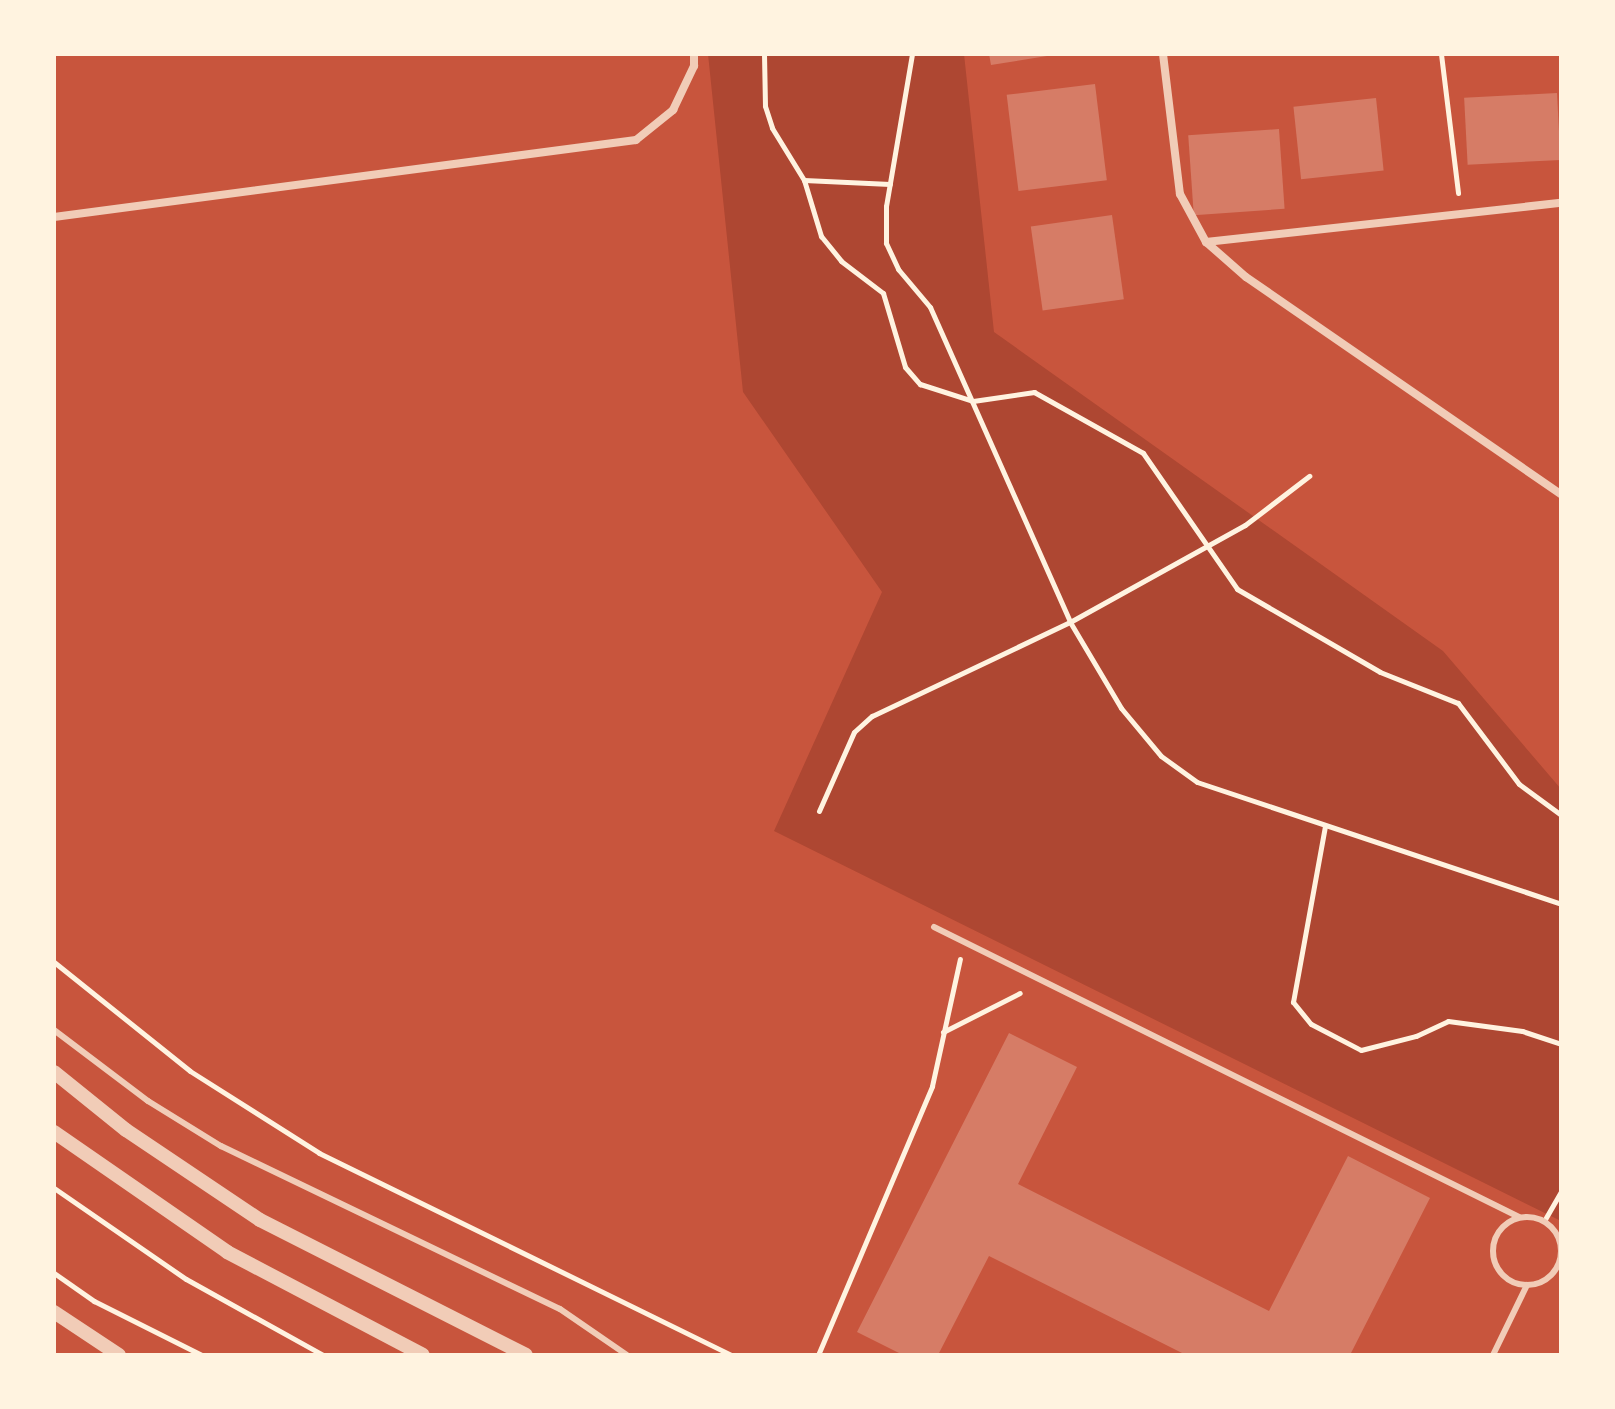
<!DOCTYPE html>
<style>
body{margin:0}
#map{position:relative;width:1615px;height:1409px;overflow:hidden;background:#c8553d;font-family:"Work Sans",sans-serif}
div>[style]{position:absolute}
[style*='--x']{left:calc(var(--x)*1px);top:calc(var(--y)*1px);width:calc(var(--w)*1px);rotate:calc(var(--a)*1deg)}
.green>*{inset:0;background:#ae4732}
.building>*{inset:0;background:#d67c66;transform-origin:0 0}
.path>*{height:5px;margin:-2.5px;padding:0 2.5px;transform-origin:2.5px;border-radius:2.5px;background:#fff3e0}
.service>*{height:6px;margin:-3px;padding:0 3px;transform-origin:3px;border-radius:3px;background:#f1ccb7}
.service>.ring{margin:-3px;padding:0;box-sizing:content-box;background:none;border:6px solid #f1ccb7;border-radius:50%}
.minor>*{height:8px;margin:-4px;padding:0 4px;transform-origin:4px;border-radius:4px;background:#f1ccb7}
.tertiary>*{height:14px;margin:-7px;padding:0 7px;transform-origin:7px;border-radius:7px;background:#f1ccb7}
span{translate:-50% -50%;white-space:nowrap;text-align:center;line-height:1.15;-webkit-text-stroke:8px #fff3e0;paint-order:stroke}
.frame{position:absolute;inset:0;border:56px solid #fff3e0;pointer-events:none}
</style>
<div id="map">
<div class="green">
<div style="clip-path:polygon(708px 54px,964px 54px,994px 332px,1443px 651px,1561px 789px,1561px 1221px,774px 831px,882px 592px,743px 392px)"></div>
</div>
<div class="building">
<div style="clip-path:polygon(989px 54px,1047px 54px,1047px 56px,991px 65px)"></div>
<div style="left:1095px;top:84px;width:97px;height:89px;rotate:83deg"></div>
<div style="left:1557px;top:93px;width:67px;height:93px;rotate:87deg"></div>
<div style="left:1376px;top:98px;width:73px;height:83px;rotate:84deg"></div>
<div style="left:1279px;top:129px;width:80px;height:91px;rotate:86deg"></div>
<div style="left:1112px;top:215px;width:85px;height:82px;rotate:82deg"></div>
<div style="clip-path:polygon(1009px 1033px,1077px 1067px,1018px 1184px,1269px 1311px,1348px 1156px,1430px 1198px,1350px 1355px,1186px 1355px,989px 1256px,938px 1355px,903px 1355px,857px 1332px)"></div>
</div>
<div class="path">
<div style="--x:764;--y:54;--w:52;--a:88.9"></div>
<div style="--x:765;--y:106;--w:23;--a:72"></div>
<div style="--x:772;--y:128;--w:61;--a:58.4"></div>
<div style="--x:804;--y:180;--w:59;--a:73.1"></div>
<div style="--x:821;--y:236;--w:32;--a:51"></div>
<div style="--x:841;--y:261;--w:53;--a:37.3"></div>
<div style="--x:883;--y:293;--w:77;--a:73.4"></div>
<div style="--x:905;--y:367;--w:23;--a:49"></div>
<div style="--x:920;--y:384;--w:56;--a:17.8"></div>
<div style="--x:973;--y:401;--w:62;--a:-8.4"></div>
<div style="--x:1034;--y:392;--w:125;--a:29.2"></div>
<div style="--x:1143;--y:453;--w:165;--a:55.3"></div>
<div style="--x:1237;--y:589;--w:165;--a:30.1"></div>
<div style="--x:1380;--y:672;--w:84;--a:21.7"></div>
<div style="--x:1458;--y:703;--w:101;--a:53"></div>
<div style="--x:1519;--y:784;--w:52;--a:36.4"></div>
<div style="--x:912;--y:54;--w:154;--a:99.7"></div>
<div style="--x:886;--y:206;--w:37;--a:90"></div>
<div style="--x:886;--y:243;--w:29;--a:65"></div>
<div style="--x:898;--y:269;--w:50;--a:49.9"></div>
<div style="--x:930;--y:307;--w:345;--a:66"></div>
<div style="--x:1070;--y:622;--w:100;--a:59.3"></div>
<div style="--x:1121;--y:708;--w:62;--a:50.2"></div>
<div style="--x:1161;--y:756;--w:44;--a:35.8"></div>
<div style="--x:1197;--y:782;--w:384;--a:18.5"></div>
<div style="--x:1441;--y:54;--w:140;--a:83"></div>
<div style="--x:804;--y:180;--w:86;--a:2.7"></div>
<div style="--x:819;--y:811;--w:86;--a:-66.1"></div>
<div style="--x:854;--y:732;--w:24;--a:-42"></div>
<div style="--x:872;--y:716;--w:219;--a:-25.4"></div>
<div style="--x:1070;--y:622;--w:200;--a:-29"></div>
<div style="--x:1245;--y:525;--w:81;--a:-37.4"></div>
<div style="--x:1325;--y:826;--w:179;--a:100.3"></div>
<div style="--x:1293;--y:1002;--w:28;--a:51"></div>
<div style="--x:1311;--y:1024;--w:56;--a:27.5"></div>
<div style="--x:1361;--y:1050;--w:57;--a:-14.3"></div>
<div style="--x:1416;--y:1036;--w:35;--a:-25"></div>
<div style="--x:1448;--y:1021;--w:75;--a:7.7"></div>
<div style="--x:1522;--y:1031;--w:41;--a:18.4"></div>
<div style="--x:54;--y:962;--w:174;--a:38.7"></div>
<div style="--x:190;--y:1071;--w:153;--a:32.4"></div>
<div style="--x:319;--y:1153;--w:460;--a:26.1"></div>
<div style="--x:943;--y:1032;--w:86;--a:-26.9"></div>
<div style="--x:54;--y:1188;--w:160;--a:34.6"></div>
<div style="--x:186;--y:1279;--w:157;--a:29"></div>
<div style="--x:1544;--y:1221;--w:34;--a:-60"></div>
<div style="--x:54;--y:1273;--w:49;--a:35"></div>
<div style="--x:94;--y:1301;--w:121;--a:26.6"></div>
<div style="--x:818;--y:1355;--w:292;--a:-67"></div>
<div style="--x:932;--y:1086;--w:130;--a:-77.6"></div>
</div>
<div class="service">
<div style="--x:934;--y:927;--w:653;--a:26.37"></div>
<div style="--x:54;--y:1030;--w:118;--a:37.1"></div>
<div style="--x:148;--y:1101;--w:86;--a:31.7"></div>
<div style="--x:221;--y:1146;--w:376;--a:25.7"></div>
<div style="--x:560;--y:1309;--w:81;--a:34.5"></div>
<div class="ring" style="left:1493px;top:1217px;width:62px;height:62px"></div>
<div style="--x:1493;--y:1355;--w:78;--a:-64.1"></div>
</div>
<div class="minor">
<div style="--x:1163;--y:54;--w:141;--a:83.1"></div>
<div style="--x:1180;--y:194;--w:55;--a:61.6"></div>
<div style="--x:1206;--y:242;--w:53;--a:41.2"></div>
<div style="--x:1246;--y:277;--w:383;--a:34.6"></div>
<div style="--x:54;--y:217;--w:587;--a:-7.54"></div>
<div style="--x:636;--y:140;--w:48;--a:-39"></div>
<div style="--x:673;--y:110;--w:49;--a:-64.5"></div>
<div style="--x:694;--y:66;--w:12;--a:-90"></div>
<div style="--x:1206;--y:242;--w:357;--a:-6.3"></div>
</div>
<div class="tertiary">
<div style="--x:54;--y:1072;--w:92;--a:38.9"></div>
<div style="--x:126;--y:1130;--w:161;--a:33.9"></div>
<div style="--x:260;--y:1220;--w:298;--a:26.9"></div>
<div style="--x:54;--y:1132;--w:211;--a:34.7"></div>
<div style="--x:227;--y:1252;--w:221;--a:27.7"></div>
<div style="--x:54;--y:1312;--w:78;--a:33.5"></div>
</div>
<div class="frame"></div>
</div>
